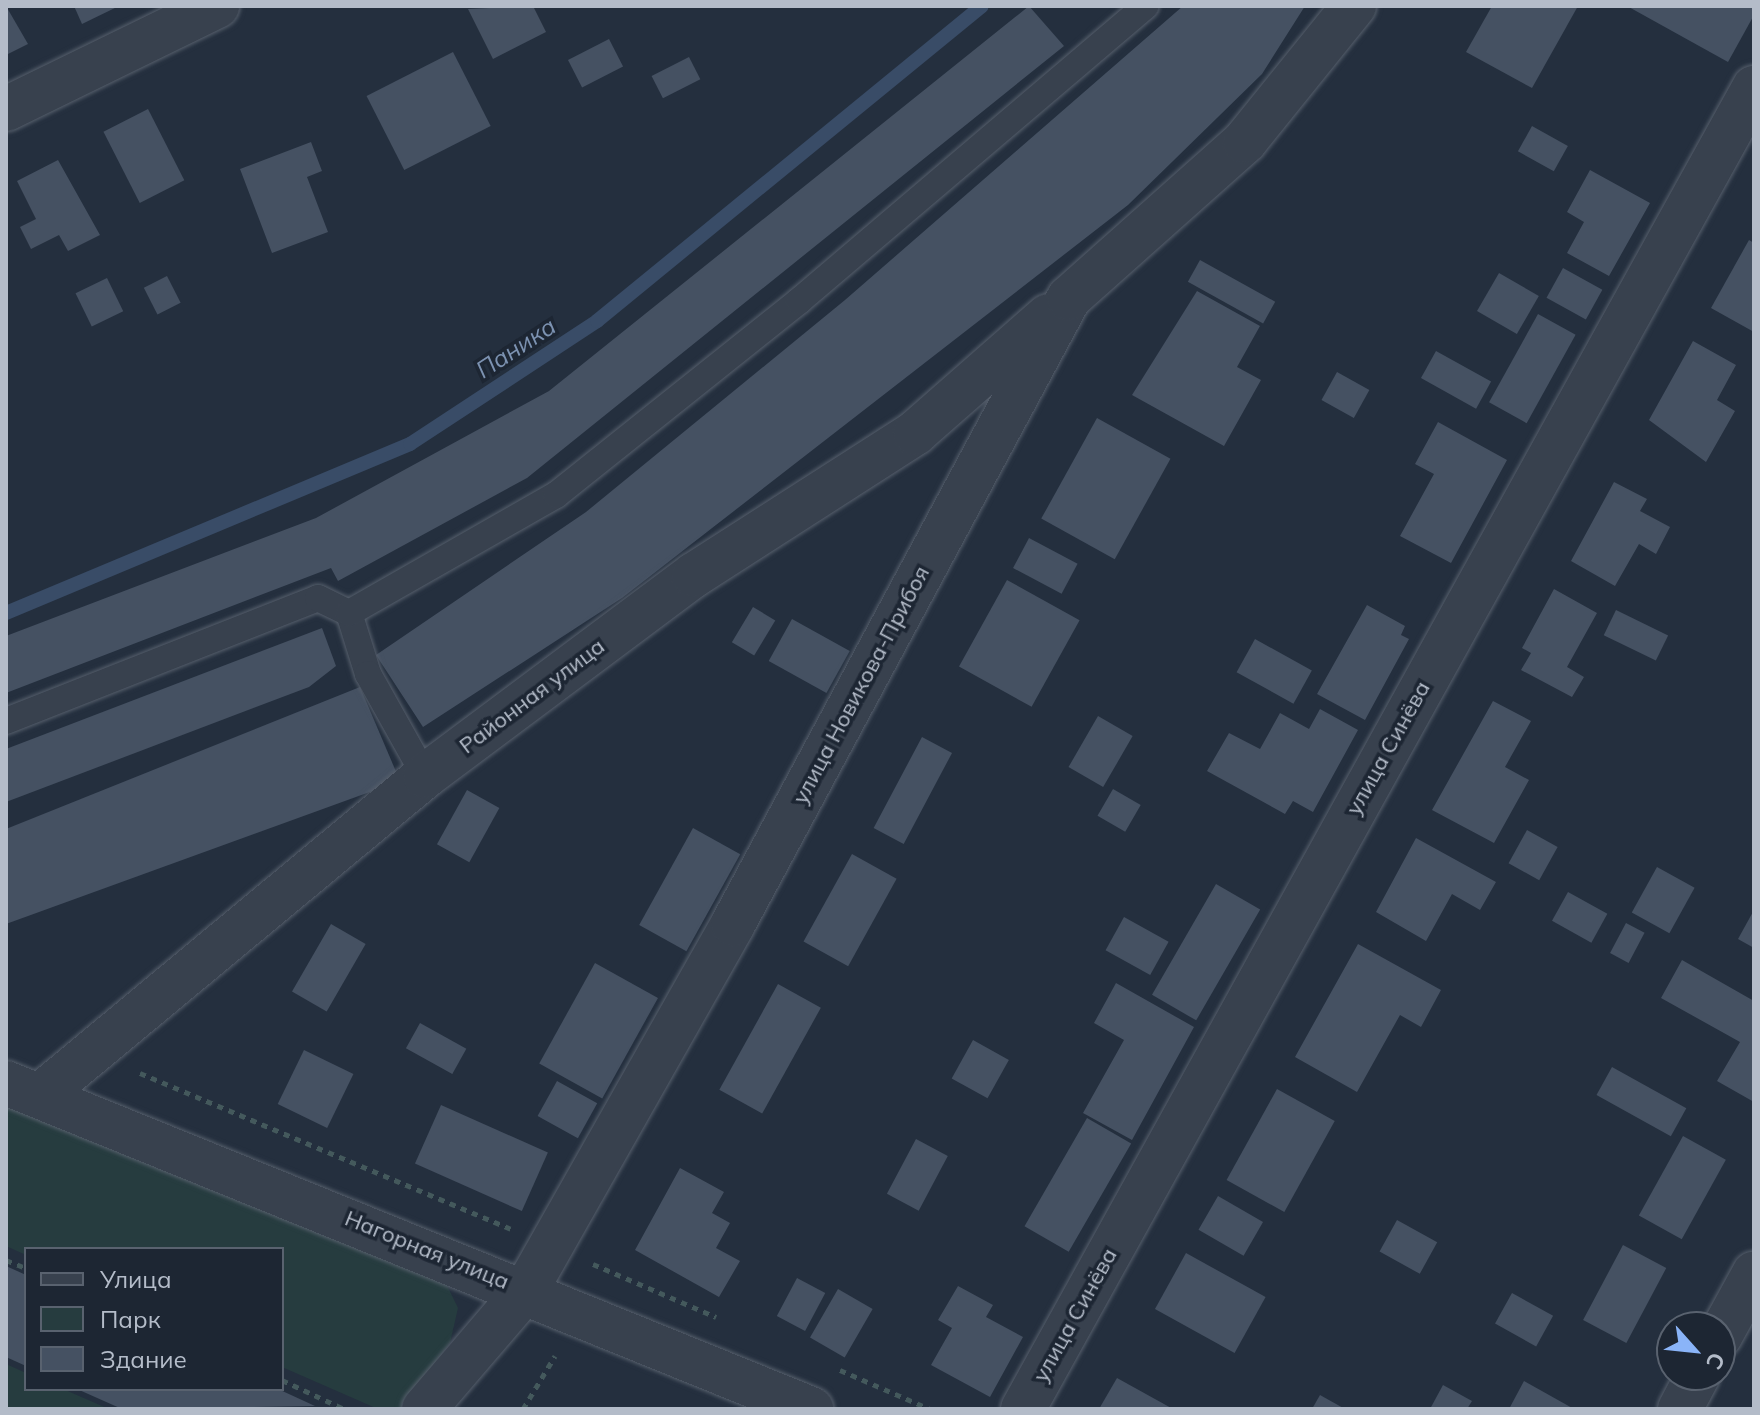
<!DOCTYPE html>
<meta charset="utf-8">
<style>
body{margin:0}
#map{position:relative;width:1760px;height:1415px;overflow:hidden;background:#242f3e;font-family:Mulish,sans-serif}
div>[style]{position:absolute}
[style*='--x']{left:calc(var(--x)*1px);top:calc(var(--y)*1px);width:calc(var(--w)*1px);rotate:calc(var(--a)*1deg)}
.green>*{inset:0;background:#263c3f}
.stream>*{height:14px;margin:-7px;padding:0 7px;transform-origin:7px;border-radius:7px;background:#394c67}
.building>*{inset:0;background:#455162;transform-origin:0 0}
.path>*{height:5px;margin-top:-2.5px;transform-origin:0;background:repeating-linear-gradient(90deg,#44595c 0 6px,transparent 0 12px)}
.roads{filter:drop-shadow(0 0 2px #565f6c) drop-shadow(0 0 2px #565f6c)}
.service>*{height:26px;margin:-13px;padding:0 13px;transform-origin:13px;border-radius:13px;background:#38414e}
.minor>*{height:44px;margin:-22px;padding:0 22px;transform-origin:22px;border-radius:22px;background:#38414e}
.tertiary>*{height:44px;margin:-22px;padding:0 22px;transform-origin:22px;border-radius:22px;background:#38414e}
span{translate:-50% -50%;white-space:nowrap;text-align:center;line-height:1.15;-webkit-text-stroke:7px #1d2633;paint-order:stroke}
.street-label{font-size:22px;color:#b4bcc9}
.water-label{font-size:24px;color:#7c92b1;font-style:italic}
.frame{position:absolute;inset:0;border:8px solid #b4bcc9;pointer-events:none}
.legend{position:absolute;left:24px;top:1247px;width:260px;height:144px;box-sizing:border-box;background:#1d2633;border:2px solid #59626f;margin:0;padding:10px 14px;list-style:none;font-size:24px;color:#b4bcc9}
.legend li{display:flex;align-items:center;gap:16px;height:40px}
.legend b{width:40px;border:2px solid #59626f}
.north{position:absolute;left:1656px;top:1311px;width:80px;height:80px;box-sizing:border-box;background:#1d2633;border:2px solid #59626f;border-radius:50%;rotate:117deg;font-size:22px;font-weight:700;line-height:32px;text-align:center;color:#b4bcc9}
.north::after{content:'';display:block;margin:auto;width:28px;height:36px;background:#8ab4f8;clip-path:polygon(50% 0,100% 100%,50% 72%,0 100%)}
</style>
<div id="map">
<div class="green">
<div style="clip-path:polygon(6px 1101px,442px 1275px,458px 1308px,450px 1343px,400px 1409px,378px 1409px,282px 1367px,282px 1249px,26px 1249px,26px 1255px,6px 1246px)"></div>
<div style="clip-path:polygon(6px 1364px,26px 1373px,26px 1389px,63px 1389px,109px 1409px,6px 1409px)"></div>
</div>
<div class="stream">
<div style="--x:6;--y:613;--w:438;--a:-22.7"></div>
<div style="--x:410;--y:444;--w:224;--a:-33.3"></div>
<div style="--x:597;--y:321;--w:497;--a:-39.3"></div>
</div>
<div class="building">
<div style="clip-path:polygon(6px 6px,28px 44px,6px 55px)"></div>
<div style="clip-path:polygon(74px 6px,119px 6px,82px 24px)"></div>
<div style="clip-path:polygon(533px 6px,546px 32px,493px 59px,468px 9px)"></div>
<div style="clip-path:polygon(1029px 6px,1064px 46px,527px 478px,338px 581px,331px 568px,6px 693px,6px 636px,316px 518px,549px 391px)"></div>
<div style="clip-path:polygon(1183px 6px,1305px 6px,1262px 74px,1128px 205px,622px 598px,423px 727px,376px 655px,586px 512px,845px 300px)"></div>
<div style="clip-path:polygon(1492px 6px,1578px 6px,1532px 88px,1466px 52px)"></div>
<div style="clip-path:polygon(1627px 6px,1754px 6px,1754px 15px,1728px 62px)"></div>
<div style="left:609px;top:39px;width:31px;height:46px;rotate:63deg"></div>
<div style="left:453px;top:52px;width:83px;height:97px;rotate:63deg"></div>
<div style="left:689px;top:57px;width:25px;height:42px;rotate:63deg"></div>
<div style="left:148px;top:109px;width:80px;height:50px;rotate:63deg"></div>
<div style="left:1532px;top:126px;width:41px;height:29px;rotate:29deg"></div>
<div style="clip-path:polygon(311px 142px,322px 171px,307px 177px,328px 232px,272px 253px,240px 169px)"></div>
<div style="clip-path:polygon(58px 160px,100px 235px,68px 251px,59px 235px,31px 249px,20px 227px,36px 219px,17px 181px)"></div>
<div style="clip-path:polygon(1590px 170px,1650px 203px,1609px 276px,1567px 253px,1584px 222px,1567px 212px)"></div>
<div style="clip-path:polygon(1749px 240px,1754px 243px,1754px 332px,1711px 308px)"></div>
<div style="left:1200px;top:260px;width:86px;height:25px;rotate:29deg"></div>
<div style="left:1563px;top:268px;width:45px;height:34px;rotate:29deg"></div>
<div style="left:1499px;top:273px;width:46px;height:44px;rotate:30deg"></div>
<div style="left:167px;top:276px;width:30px;height:26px;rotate:63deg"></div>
<div style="left:107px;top:278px;width:37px;height:35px;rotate:64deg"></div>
<div style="clip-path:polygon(1197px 291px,1260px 326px,1237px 367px,1261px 380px,1224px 446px,1132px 395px)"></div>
<div style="left:1538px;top:314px;width:43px;height:101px;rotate:29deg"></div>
<div style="clip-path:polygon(1693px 341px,1736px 365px,1717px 400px,1735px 411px,1706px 462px,1649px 420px)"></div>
<div style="left:1436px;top:351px;width:63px;height:31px;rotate:29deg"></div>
<div style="left:1337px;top:372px;width:37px;height:32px;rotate:29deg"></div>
<div style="left:1097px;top:418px;width:84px;height:115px;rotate:29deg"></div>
<div style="clip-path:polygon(1438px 422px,1507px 460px,1451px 563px,1400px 536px,1434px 474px,1415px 464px)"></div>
<div style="clip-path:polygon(1614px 482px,1647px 499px,1640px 511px,1670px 527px,1656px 554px,1639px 544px,1615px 586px,1571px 561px)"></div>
<div style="left:1029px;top:538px;width:55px;height:34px;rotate:28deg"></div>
<div style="left:1007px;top:580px;width:83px;height:99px;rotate:29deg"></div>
<div style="clip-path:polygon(1554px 589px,1597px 613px,1567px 667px,1584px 677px,1572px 697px,1521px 670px,1531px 653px,1522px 648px)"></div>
<div style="clip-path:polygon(1367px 605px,1405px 626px,1401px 635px,1409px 639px,1365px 720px,1317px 694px)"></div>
<div style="left:753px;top:607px;width:26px;height:41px;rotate:31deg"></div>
<div style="left:1616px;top:610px;width:58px;height:28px;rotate:26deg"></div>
<div style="left:792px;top:619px;width:66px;height:48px;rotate:29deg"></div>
<div style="clip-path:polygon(322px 628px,336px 666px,309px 687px,6px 802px,6px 749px)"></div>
<div style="left:1255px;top:639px;width:65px;height:38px;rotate:29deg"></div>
<div style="clip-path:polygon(360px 687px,400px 781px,6px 924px,6px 829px)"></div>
<div style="clip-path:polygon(1493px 701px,1531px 721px,1505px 767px,1529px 780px,1494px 843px,1432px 810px)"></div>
<div style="clip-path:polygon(1320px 709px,1358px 730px,1313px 812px,1293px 801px,1285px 814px,1207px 771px,1229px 733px,1260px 749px,1280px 713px,1309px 729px)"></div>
<div style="left:1098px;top:716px;width:40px;height:59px;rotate:30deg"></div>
<div style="left:922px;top:737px;width:34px;height:103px;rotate:28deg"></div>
<div style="left:1113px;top:789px;width:32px;height:31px;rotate:30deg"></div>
<div style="left:467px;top:790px;width:37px;height:62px;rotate:29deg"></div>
<div style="left:693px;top:828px;width:54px;height:111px;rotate:29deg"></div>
<div style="left:1527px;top:830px;width:35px;height:38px;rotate:29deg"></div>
<div style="clip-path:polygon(1416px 838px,1496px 882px,1480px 910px,1452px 894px,1426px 941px,1376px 912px)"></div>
<div style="left:852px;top:854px;width:51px;height:100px;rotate:29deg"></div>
<div style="left:1657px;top:867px;width:43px;height:52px;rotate:29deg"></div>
<div style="left:1216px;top:884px;width:51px;height:128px;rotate:30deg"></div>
<div style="left:1568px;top:892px;width:45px;height:33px;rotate:29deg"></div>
<div style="clip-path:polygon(1754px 910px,1754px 948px,1738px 939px)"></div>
<div style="left:1124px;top:917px;width:51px;height:38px;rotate:29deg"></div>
<div style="left:1626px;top:923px;width:21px;height:34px;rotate:28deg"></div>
<div style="left:331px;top:924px;width:40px;height:78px;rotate:30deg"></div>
<div style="clip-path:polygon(1358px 944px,1441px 990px,1421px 1027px,1400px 1015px,1357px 1092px,1295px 1057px)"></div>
<div style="clip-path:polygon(1682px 960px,1754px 1001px,1754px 1102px,1717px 1081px,1740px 1042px,1661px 998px)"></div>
<div style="left:595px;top:963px;width:72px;height:115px;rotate:29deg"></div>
<div style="clip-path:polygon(1116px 983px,1194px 1027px,1132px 1140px,1083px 1113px,1124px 1040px,1094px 1023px)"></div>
<div style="left:778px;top:984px;width:49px;height:121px;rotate:29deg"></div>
<div style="left:420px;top:1023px;width:53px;height:29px;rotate:29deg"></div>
<div style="left:973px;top:1040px;width:41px;height:44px;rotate:29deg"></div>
<div style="left:304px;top:1050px;width:55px;height:60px;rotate:26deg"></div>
<div style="left:1612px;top:1067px;width:85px;height:32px;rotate:29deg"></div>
<div style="left:557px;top:1081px;width:46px;height:40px;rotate:29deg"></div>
<div style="left:1277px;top:1089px;width:66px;height:104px;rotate:29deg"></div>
<div style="left:441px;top:1105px;width:117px;height:64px;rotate:24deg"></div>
<div style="left:1087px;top:1118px;width:51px;height:125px;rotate:30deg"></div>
<div style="left:1683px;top:1136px;width:49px;height:91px;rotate:29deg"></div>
<div style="left:916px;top:1139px;width:36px;height:62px;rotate:28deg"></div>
<div style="clip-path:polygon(680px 1168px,724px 1192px,712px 1213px,730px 1223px,716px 1248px,740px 1261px,719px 1297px,635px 1250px)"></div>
<div style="left:1218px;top:1196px;width:52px;height:39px;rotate:30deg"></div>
<div style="left:1397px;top:1220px;width:46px;height:36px;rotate:29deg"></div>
<div style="left:1623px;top:1245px;width:49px;height:85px;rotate:28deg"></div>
<div style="left:1186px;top:1253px;width:91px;height:64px;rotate:29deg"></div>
<div style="clip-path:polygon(6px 1266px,26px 1275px,26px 1366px,6px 1357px)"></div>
<div style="left:797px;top:1278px;width:32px;height:43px;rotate:28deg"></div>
<div style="clip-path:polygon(958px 1286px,993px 1305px,986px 1317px,1023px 1337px,990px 1397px,931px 1365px,952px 1328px,938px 1320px)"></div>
<div style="left:838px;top:1289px;width:40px;height:56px;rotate:30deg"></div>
<div style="left:1512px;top:1293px;width:47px;height:35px;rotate:29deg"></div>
<div style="clip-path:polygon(1117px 1378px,1173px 1409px,1099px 1409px)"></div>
<div style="clip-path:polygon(1524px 1381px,1574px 1409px,1509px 1409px)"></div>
<div style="clip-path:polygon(1443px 1385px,1472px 1401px,1467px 1409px,1430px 1409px)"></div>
<div style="clip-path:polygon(77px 1389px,278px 1389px,315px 1406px,122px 1409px)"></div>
<div style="clip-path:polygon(1320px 1395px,1345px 1409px,1312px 1409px)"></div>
</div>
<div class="path">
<div style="--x:140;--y:1073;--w:402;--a:22.8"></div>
<div style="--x:6;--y:1260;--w:22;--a:22"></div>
<div style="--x:593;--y:1264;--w:134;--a:23.3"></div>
<div style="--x:840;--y:1370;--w:98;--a:23.4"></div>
<div style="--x:282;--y:1380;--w:68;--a:25.1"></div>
<div style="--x:523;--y:1409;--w:62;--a:-58.9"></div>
</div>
<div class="roads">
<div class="service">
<div style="--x:349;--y:613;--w:64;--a:72.7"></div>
<div style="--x:368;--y:674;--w:117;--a:60.8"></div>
<div style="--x:6;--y:721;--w:335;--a:-21.5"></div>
<div style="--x:318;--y:598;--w:34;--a:26"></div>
<div style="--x:349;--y:613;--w:238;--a:-29.7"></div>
<div style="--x:556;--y:495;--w:311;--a:-38.6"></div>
<div style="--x:799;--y:301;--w:455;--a:-40.4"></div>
</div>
<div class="minor">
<div style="--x:6;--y:109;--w:235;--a:-26"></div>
<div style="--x:42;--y:1094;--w:498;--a:-39.7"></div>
<div style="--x:425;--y:776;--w:336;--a:-36.8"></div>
<div style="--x:694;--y:575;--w:263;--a:-32.7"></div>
<div style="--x:915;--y:433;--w:177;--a:-41.3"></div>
<div style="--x:424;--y:1409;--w:157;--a:-49.4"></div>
<div style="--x:526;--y:1290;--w:420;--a:-60.5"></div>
<div style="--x:733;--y:924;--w:710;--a:-61.78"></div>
<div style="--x:1069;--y:298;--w:236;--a:-41.7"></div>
<div style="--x:1245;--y:141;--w:174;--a:-51.1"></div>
<div style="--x:1023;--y:1409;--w:1510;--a:-61.04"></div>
</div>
<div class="tertiary">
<div style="--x:6;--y:1083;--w:869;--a:22.05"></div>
<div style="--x:1720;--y:1336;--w:71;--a:-61.3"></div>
<div style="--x:1680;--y:1409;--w:38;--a:-62"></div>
</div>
</div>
<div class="street-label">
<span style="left:861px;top:685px;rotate:-62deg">улица Новикова-Прибоя</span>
<span style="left:532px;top:696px;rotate:-37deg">Районная улица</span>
<span style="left:1388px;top:748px;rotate:-61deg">улица Синёва</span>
<span style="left:427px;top:1250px;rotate:22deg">Нагорная улица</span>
<span style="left:1075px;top:1315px;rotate:-61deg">улица Синёва</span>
</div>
<div class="water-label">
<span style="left:516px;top:348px;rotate:-33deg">Паника</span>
</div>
<div class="frame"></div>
<ul class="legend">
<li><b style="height:10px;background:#38414e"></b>Улица</li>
<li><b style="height:22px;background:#263c3f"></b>Парк</li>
<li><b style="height:22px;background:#455162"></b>Здание</li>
</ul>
<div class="north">С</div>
</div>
